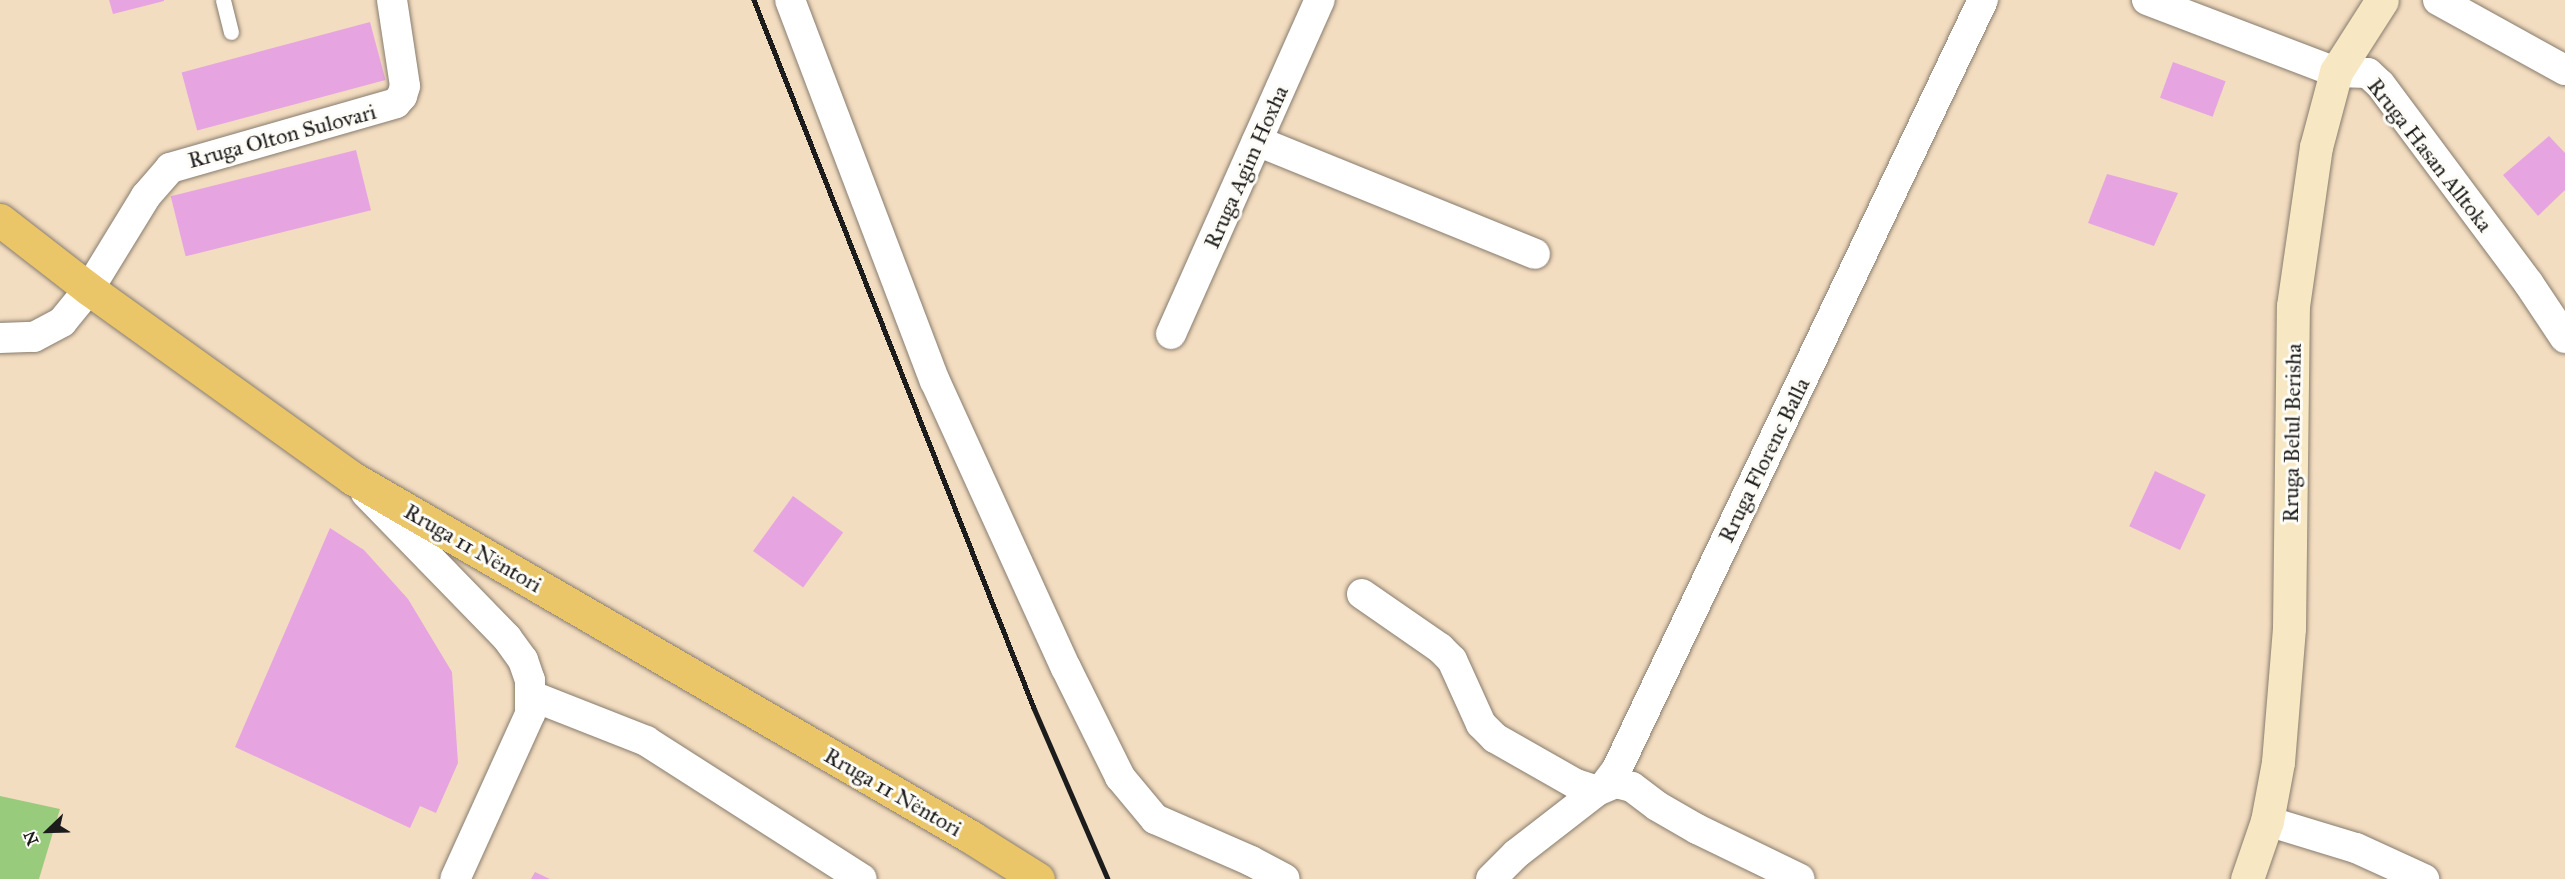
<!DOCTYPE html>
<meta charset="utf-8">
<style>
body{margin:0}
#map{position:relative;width:2565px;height:879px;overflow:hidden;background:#f3ddc0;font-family:"IM FELL Great Primer",serif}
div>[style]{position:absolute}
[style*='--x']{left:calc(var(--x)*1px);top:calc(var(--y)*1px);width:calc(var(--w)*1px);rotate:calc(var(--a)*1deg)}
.green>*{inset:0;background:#98cb7c}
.building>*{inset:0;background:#e6a5e1;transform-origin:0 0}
.roads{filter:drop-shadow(0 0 2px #887c6e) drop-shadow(0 0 2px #887c6e)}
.lane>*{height:15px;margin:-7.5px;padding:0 7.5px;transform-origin:7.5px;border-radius:7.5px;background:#fff}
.street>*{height:30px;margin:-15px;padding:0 15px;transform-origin:15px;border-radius:15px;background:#fff}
.secondary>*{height:33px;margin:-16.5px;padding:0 16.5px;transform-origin:16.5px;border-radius:16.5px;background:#f7e8c3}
.primary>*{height:33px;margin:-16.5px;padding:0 16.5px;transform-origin:16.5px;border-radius:16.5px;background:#eac669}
.rail>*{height:4.5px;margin:-2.25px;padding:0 2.25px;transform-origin:2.25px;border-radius:2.25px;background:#1c1c1c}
span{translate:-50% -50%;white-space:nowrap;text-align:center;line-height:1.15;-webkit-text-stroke:6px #fdfcf7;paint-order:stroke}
.street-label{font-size:22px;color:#1c1c1c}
.north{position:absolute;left:18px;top:801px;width:60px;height:60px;-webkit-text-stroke:4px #fdfcf7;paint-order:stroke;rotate:247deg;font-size:16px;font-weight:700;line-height:24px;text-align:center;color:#1c1c1c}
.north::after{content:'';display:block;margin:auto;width:21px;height:27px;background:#1c1c1c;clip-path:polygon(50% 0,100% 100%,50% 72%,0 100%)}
</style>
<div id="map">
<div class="green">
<div style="clip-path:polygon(0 796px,60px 809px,39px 879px,0 879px)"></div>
</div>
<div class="building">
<div style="clip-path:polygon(109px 0,164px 0,164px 1px,113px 14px)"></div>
<div style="left:370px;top:22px;width:60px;height:195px;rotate:75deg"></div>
<div style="left:2173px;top:62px;width:56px;height:38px;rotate:20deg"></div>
<div style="clip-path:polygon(2549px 136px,2565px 153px,2565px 190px,2538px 216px,2503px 175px)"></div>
<div style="left:356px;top:150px;width:62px;height:191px;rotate:76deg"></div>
<div style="clip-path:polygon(2107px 174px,2178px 193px,2154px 246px,2088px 223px)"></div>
<div style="left:2155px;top:471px;width:56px;height:61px;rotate:25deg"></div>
<div style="left:793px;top:496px;width:62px;height:68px;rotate:36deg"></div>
<div style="clip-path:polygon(330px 528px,364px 550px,408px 599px,452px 672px,458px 763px,436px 813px,420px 806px,410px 828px,235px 747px)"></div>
<div style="clip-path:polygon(535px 872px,550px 879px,531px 879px)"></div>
</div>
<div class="roads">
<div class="lane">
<div style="--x:223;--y:0;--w:33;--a:76"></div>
</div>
<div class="street">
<div style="--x:790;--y:0;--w:408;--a:69.2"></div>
<div style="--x:935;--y:381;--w:315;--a:65.5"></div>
<div style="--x:1066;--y:668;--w:122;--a:63.6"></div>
<div style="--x:1120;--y:777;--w:55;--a:50.2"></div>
<div style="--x:1155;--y:819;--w:105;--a:23.6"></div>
<div style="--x:1251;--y:861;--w:38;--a:28"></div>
<div style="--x:2147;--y:0;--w:202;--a:20.9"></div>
<div style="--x:2336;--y:72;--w:32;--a:2"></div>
<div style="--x:2368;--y:73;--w:16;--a:43"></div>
<div style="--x:2380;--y:84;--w:249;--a:53.3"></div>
<div style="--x:2529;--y:284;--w:65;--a:56.3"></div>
<div style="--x:2438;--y:0;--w:145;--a:28.9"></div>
<div style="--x:1257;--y:141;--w:300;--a:22.1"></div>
<div style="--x:1171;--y:334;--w:366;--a:-66"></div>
<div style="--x:0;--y:338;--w:34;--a:-2"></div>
<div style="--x:34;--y:337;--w:32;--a:-28"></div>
<div style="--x:62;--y:322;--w:43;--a:-50.7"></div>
<div style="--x:89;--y:289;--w:109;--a:-58.5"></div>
<div style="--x:146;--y:196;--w:37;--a:-49"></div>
<div style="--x:170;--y:168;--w:235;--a:-16"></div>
<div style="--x:396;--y:103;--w:9;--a:-49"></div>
<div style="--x:402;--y:96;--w:10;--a:-73"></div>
<div style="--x:405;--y:86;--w:87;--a:-98.6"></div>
<div style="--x:366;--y:493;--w:202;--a:45.8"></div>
<div style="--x:507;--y:638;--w:27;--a:54"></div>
<div style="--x:523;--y:660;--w:21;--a:71"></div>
<div style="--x:530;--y:680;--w:34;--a:90"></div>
<div style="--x:530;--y:714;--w:181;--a:114.4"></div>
<div style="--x:1362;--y:594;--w:95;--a:34.7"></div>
<div style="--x:1440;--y:648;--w:17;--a:45"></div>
<div style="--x:1452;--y:660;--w:70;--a:65.6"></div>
<div style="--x:1481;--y:724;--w:20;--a:45"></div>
<div style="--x:1495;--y:738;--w:93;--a:29.6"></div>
<div style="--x:1576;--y:784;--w:22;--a:18"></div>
<div style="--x:1597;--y:791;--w:21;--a:-23"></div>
<div style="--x:1616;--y:783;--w:16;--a:14"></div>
<div style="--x:1632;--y:787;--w:31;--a:37"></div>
<div style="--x:1657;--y:806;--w:46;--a:29.9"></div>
<div style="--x:1697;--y:829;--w:114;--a:25.9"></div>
<div style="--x:532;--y:696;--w:123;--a:21.5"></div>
<div style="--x:646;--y:741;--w:256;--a:32.6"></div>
<div style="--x:2267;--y:821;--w:93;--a:16.9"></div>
<div style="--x:2356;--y:848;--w:75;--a:24.5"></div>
<div style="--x:1491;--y:879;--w:35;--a:-45"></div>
<div style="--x:1516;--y:854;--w:113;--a:-37.8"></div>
<div style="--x:1605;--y:785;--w:20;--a:-53"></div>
<div style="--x:1617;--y:769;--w:852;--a:-64.55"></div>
</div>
<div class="secondary">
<div style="--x:2247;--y:879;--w:61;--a:-71"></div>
<div style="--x:2267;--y:821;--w:60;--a:-79.4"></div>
<div style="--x:2278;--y:762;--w:134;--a:-85.3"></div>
<div style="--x:2289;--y:628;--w:322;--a:-89.3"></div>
<div style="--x:2293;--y:306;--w:161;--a:-81.8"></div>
<div style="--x:2316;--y:147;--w:78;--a:-75.1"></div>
<div style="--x:2336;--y:72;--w:85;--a:-57.4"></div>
</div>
<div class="primary">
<div style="--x:0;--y:220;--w:113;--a:37.8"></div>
<div style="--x:89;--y:289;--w:324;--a:35.7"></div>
<div style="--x:352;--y:478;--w:716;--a:30.11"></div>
<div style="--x:971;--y:837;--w:79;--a:32.1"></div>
</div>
</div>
<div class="rail">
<div style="--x:754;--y:0;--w:761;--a:68.42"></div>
<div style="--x:1034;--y:708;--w:186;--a:66.6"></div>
</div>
<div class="street-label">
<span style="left:282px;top:136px;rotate:-15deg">Rruga Olton Sulovari</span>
<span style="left:2430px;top:155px;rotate:52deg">Rruga Hasan Alltoka</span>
<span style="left:1246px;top:167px;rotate:-66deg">Rruga Agim Hoxha</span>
<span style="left:2292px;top:433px;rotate:-89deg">Rruga Belul Berisha</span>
<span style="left:1764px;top:460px;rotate:-64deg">Rruga Florenc Balla</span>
<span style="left:473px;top:548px;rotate:30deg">Rruga 11 Nëntori</span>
<span style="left:893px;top:792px;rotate:30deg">Rruga 11 Nëntori</span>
</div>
<div class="north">N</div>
</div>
